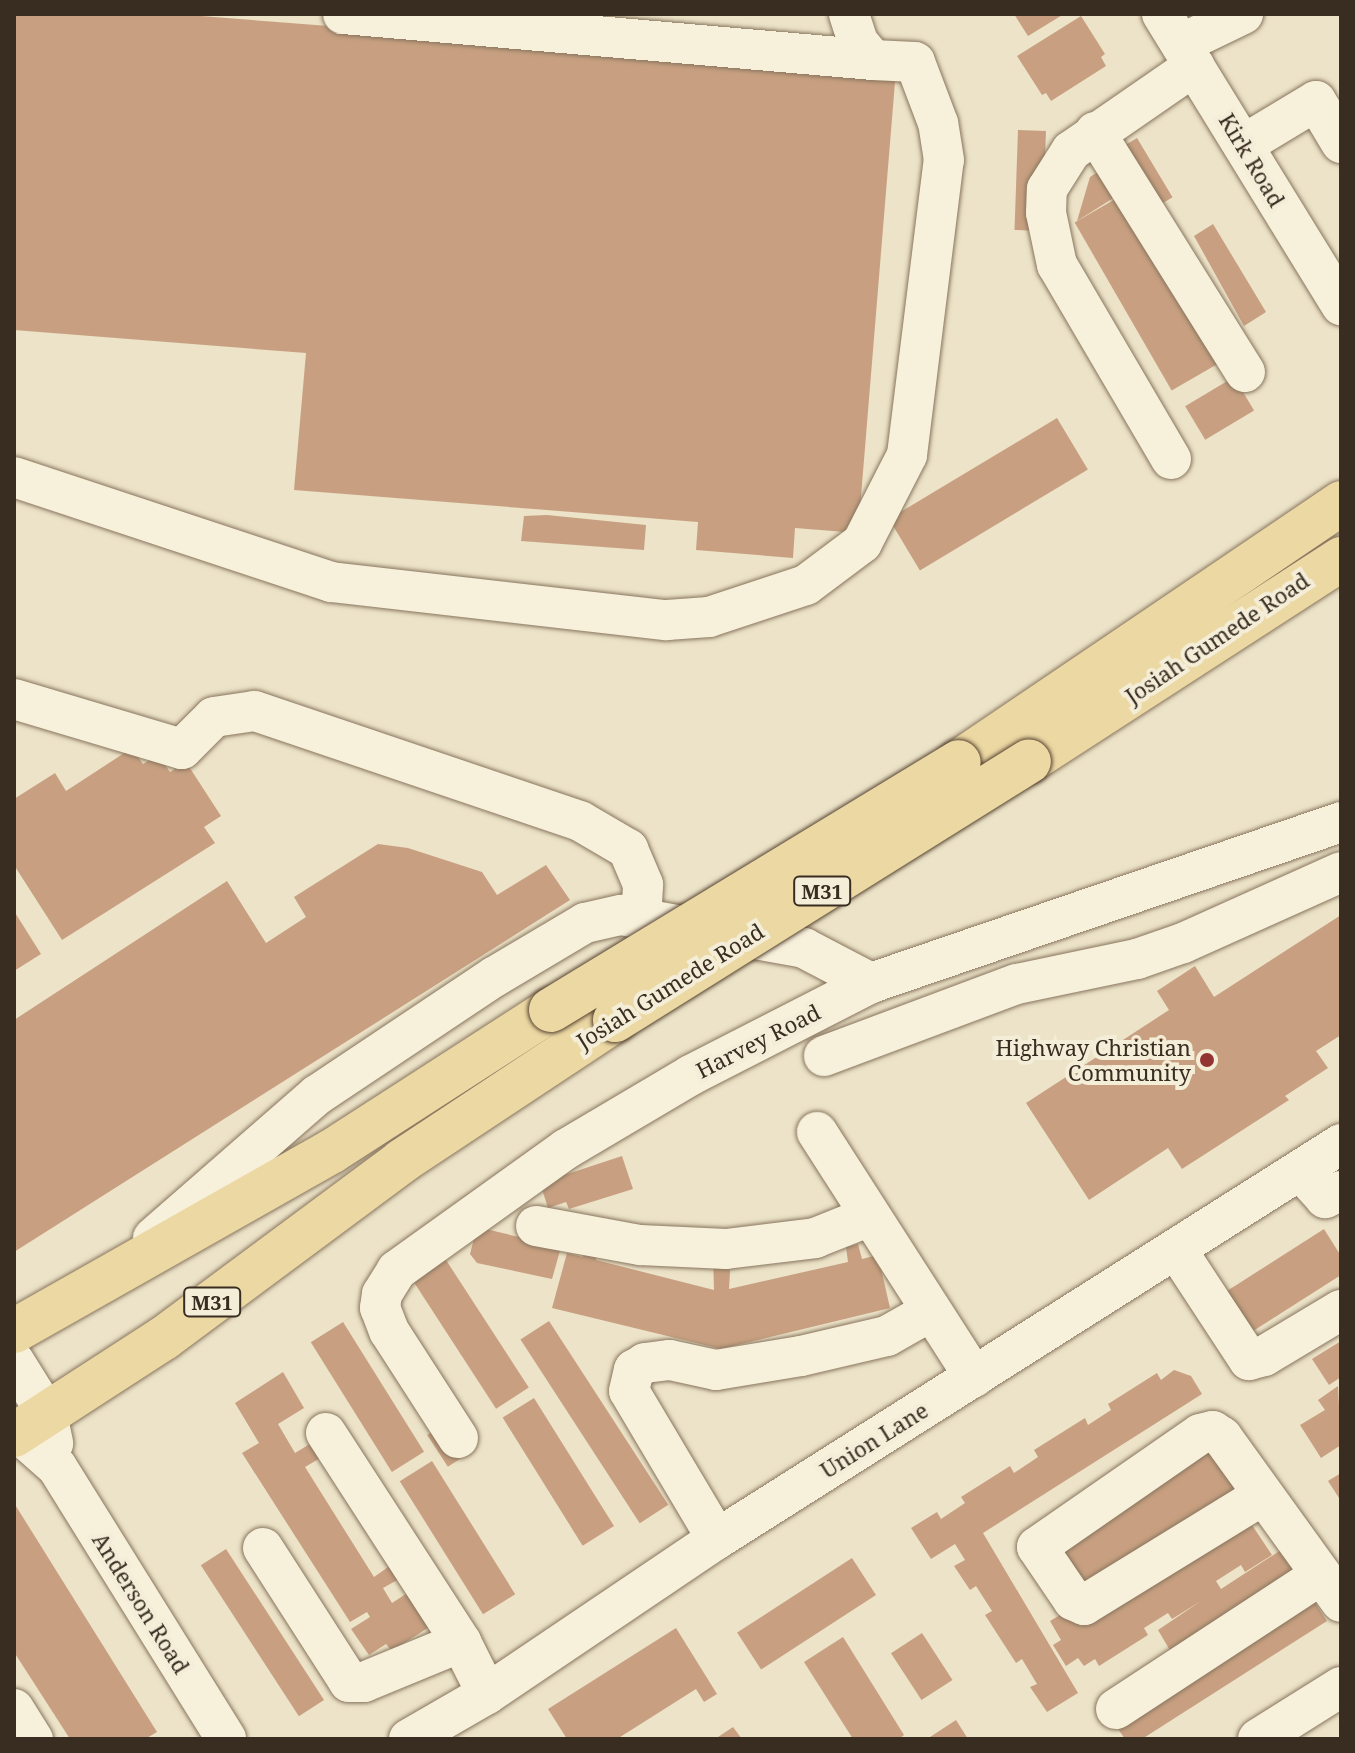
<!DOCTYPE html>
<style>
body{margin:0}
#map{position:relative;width:1355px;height:1753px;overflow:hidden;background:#ece3c8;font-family:"Noto Serif",serif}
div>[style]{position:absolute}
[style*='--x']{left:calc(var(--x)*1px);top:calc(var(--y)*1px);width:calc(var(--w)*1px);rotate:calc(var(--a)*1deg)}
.building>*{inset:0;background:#c8a081;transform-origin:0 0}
.roads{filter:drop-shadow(0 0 2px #88755e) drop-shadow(0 0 2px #88755e)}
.minor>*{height:40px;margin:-20px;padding:0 20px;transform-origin:20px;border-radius:20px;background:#f7f0db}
.major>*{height:44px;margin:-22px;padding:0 22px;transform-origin:22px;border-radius:22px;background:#ecd8a3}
.bridges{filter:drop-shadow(0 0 2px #564432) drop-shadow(0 0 2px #564432)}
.major-bridge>*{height:44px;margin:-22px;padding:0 22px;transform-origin:22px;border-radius:22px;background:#ecd8a3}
.dots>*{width:22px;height:22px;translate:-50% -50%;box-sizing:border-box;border:4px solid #f4edd8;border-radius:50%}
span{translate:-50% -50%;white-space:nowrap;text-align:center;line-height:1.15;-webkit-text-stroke:8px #f4edd8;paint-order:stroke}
.shield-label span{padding:2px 6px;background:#f4edd8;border:2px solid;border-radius:6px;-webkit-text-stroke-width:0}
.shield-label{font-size:20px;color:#392d21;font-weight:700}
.street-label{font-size:22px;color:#392d21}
.poi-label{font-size:22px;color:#392d21}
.right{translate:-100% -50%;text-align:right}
.frame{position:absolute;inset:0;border:16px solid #392d21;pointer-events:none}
</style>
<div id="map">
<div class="building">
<div style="clip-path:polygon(14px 14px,175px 14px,896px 70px,858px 533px,795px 528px,793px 558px,696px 550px,698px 522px,294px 490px,306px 353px,14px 330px)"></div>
<div style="clip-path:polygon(1014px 14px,1064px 14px,1028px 36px)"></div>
<div style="clip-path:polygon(1081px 16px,1105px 54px,1101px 57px,1106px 66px,1051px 101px,1046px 93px,1042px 95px,1017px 56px)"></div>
<div style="left:1018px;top:130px;width:28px;height:100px;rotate:2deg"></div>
<div style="left:1137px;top:138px;width:69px;height:22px;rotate:59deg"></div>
<div style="clip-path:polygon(1107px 166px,1123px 192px,1077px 221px,1090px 177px)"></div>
<div style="left:1124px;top:194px;width:194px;height:57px;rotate:60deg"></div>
<div style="clip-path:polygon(1213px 224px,1266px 312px,1244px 326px,1194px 236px)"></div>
<div style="left:1234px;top:377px;width:39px;height:57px;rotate:59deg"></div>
<div style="left:1057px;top:418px;width:60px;height:196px;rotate:59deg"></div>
<div style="clip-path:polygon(547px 515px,646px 525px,644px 550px,521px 541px,524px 516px)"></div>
<div style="clip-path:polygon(132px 748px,143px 764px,158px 755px,170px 772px,186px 762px,221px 816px,204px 827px,215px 843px,62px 940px,14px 865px,14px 799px,55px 773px,66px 791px)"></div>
<div style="clip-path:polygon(378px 844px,408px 848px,482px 872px,497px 895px,546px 865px,570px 900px,14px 1252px,14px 1020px,227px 881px,266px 943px,306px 917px,294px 897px)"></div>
<div style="clip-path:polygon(14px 911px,41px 954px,14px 971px)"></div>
<div style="clip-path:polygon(1341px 915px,1341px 1035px,1316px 1051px,1328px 1068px,1285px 1096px,1289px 1100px,1182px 1169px,1168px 1148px,1089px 1200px,1026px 1103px,1169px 1010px,1157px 991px,1195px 966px,1214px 997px)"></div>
<div style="clip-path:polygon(622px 1156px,633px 1189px,569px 1209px,566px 1202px,548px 1208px,540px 1183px)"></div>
<div style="clip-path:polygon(477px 1227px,561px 1247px,552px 1279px,477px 1263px,470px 1254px)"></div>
<div style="clip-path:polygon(1324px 1229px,1341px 1256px,1341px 1275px,1242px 1338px,1216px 1298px)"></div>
<div style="clip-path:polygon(586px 1242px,599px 1245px,596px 1260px,714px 1290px,713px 1255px,731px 1255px,729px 1289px,848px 1262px,846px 1247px,858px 1244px,862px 1259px,878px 1255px,890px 1308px,721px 1349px,552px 1308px,567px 1253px,583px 1257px)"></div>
<div style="left:446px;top:1260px;width:152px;height:39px;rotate:57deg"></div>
<div style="left:549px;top:1321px;width:219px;height:34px;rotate:57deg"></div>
<div style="left:343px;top:1322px;width:153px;height:38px;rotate:58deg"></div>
<div style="clip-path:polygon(1341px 1341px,1341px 1377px,1329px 1385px,1312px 1359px)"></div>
<div style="clip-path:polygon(1174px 1370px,1191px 1376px,1202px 1394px,983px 1533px,1078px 1693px,1047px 1712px,1030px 1687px,1037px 1684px,1022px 1659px,1016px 1663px,985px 1615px,992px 1611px,976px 1586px,970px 1590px,954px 1566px,965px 1560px,955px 1544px,931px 1559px,911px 1528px,937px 1512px,941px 1519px,965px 1503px,961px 1497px,1010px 1466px,1014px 1473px,1038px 1457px,1034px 1450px,1085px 1418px,1088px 1425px,1111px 1410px,1108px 1404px,1157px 1373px,1161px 1380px)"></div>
<div style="clip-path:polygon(283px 1372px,304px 1408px,278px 1424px,295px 1453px,313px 1442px,322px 1457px,305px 1467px,374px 1577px,391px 1565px,399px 1579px,383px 1588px,392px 1603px,418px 1586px,440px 1620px,392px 1651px,386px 1644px,369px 1655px,351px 1629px,370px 1617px,367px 1612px,350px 1622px,242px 1453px,259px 1443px,235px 1403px)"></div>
<div style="clip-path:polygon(1338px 1386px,1341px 1445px,1321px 1458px,1300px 1425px,1325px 1410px,1318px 1400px)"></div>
<div style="left:534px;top:1398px;width:151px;height:37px;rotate:58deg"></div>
<div style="left:444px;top:1424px;width:38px;height:20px;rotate:57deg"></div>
<div style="left:1213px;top:1445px;width:54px;height:184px;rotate:57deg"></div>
<div style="left:432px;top:1461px;width:157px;height:38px;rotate:58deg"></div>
<div style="clip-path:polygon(1341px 1473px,1341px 1501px,1328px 1481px)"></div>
<div style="clip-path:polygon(14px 1503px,157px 1732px,145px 1739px,70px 1739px,14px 1652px)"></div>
<div style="clip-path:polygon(1248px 1519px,1272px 1555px,1245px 1572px,1241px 1565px,1216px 1581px,1221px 1589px,1281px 1550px,1296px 1572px,1171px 1652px,1158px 1630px,1201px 1601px,1172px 1619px,1168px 1613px,1144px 1628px,1148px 1635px,1099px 1666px,1095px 1659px,1084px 1666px,1078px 1658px,1066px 1666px,1053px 1645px,1061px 1640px,1050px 1621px,1070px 1609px,1081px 1626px)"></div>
<div style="left:226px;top:1549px;width:180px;height:30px;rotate:57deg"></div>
<div style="left:852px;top:1558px;width:44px;height:137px;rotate:57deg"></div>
<div style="clip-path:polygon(1313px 1600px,1327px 1621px,1142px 1739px,1125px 1739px,1116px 1726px)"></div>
<div style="clip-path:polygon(676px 1628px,717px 1694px,704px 1702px,696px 1689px,617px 1739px,567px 1739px,548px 1709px)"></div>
<div style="left:922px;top:1633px;width:56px;height:37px;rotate:57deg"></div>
<div style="clip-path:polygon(843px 1637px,904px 1735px,899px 1739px,853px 1739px,804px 1662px)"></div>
<div style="clip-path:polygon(956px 1720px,968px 1739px,927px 1739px)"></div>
<div style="clip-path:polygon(733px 1727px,742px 1739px,715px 1739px)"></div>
</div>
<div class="roads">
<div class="minor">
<div style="--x:343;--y:14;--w:532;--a:4.96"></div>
<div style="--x:1162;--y:14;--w:342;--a:58.4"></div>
<div style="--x:1181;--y:44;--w:69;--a:-25.8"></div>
<div style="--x:1095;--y:132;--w:283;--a:58"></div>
<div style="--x:1243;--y:145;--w:85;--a:-31.1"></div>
<div style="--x:1316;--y:101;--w:49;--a:59.2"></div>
<div style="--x:1171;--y:459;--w:225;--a:-120.4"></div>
<div style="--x:1057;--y:265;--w:53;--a:-101.9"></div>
<div style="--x:1046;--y:213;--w:24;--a:-88"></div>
<div style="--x:1047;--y:189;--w:45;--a:-57.7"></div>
<div style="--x:1071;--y:151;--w:150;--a:-34.6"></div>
<div style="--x:14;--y:477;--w:334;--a:18.3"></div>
<div style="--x:331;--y:582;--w:338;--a:6.5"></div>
<div style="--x:667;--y:620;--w:42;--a:-4.1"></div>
<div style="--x:709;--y:617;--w:102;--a:-18.3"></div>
<div style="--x:806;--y:585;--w:70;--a:-36.9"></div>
<div style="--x:862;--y:543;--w:99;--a:-62.9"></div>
<div style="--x:907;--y:455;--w:297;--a:-82.9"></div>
<div style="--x:944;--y:160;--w:37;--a:-99"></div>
<div style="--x:938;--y:123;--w:65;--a:-110.7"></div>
<div style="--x:915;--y:62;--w:42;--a:-177.3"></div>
<div style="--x:873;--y:60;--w:23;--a:-130"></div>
<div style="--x:858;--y:42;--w:29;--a:-108"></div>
<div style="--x:14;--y:699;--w:175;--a:16.6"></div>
<div style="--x:182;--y:749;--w:45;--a:-45"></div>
<div style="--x:214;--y:717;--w:41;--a:-8.3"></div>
<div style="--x:255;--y:711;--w:343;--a:18.7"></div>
<div style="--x:580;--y:821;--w:56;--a:30.3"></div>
<div style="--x:628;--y:849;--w:39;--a:67"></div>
<div style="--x:643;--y:885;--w:33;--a:93"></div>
<div style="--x:824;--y:1056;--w:206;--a:-20.5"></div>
<div style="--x:1017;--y:984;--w:123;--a:-11.8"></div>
<div style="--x:1137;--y:959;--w:49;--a:-19.2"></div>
<div style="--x:1183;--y:943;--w:173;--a:-24.2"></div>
<div style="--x:817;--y:1132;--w:291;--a:57.3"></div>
<div style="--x:1300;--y:1170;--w:38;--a:48"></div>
<div style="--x:1325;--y:1198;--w:17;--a:-24"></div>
<div style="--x:536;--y:1226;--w:106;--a:10.4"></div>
<div style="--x:640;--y:1245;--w:86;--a:2.7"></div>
<div style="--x:726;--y:1249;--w:90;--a:-7"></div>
<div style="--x:815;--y:1238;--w:59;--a:-21.8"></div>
<div style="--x:153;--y:1238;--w:218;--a:-41.1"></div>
<div style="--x:317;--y:1095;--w:213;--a:-33.7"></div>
<div style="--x:494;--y:977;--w:106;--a:-30.7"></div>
<div style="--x:585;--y:923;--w:37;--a:-13"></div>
<div style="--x:621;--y:915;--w:186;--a:10.2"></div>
<div style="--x:804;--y:948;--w:76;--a:27.6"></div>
<div style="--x:1176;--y:1249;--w:133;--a:56.7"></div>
<div style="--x:1249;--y:1360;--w:16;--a:-15"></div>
<div style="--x:1264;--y:1356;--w:90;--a:-30.9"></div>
<div style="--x:14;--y:1361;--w:62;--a:58.1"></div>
<div style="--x:47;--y:1414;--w:30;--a:78"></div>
<div style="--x:14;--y:1429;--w:57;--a:41.5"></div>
<div style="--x:57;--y:1467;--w:320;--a:58.1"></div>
<div style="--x:326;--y:1433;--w:249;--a:57.1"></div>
<div style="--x:461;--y:1642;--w:58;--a:63.4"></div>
<div style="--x:458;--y:1438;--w:127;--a:-122.8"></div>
<div style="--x:389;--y:1331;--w:25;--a:-111"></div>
<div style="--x:380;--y:1308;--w:14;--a:-82"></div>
<div style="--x:382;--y:1294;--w:28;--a:-58"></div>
<div style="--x:397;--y:1270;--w:208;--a:-35.6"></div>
<div style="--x:566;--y:1149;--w:145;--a:-30.6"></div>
<div style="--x:691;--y:1075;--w:202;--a:-27.1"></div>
<div style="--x:871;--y:983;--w:497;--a:-18.9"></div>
<div style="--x:1263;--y:1495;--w:210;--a:148.4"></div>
<div style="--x:1084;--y:1605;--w:12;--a:-156"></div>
<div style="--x:1073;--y:1600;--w:64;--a:-124.2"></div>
<div style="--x:1037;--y:1547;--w:198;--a:-34.7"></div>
<div style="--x:1200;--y:1434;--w:13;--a:-13"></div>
<div style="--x:1213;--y:1431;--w:11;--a:34"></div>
<div style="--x:1222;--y:1437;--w:203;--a:54.2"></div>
<div style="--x:717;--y:1539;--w:172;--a:-120.7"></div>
<div style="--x:629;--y:1391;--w:22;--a:-77"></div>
<div style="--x:634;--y:1370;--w:13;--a:-32"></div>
<div style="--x:645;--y:1363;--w:25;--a:-7"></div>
<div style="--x:670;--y:1360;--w:47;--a:12.3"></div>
<div style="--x:716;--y:1370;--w:86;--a:-9.4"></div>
<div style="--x:801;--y:1356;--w:88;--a:-13.1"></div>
<div style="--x:887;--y:1336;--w:51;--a:-29.6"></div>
<div style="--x:263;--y:1548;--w:159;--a:57.3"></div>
<div style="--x:349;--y:1682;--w:15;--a:0"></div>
<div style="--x:364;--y:1682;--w:105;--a:-22.4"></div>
<div style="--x:14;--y:1709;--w:36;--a:58"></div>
<div style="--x:1116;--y:1709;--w:245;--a:-33.2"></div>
<div style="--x:409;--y:1739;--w:90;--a:-30"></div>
<div style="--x:487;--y:1694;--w:277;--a:-34"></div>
<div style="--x:717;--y:1539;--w:739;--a:-32.33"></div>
<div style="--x:1258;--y:1739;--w:98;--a:-32.1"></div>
</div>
<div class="major">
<div style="--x:1029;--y:761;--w:372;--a:-32.9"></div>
<div style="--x:959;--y:762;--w:462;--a:-34.1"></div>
<div style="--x:14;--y:1331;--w:365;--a:-29.5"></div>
<div style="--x:332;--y:1151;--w:260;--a:-32.8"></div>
<div style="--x:14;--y:1435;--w:179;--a:-32.9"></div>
<div style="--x:164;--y:1338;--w:297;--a:-36.6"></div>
<div style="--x:402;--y:1161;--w:255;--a:-33.5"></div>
</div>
</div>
<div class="bridges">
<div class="major-bridge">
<div style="--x:551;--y:1010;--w:477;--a:-31.3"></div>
<div style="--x:615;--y:1020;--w:488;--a:-32"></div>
</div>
</div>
<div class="dots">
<div style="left:1207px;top:1060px;background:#933432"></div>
</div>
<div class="shield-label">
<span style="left:822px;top:891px">M31</span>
<span style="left:212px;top:1302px">M31</span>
</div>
<div class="street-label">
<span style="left:1252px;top:160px;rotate:59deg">Kirk Road</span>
<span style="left:1217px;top:638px;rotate:-34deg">Josiah Gumede Road</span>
<span style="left:670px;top:986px;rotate:-32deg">Josiah Gumede Road</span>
<span style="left:758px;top:1041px;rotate:-27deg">Harvey Road</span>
<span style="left:874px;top:1440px;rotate:-32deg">Union Lane</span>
<span style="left:141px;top:1603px;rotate:58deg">Anderson Road</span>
</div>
<div class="poi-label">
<span class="right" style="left:1191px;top:1060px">Highway Christian<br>Community</span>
</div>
<div class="frame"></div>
</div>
